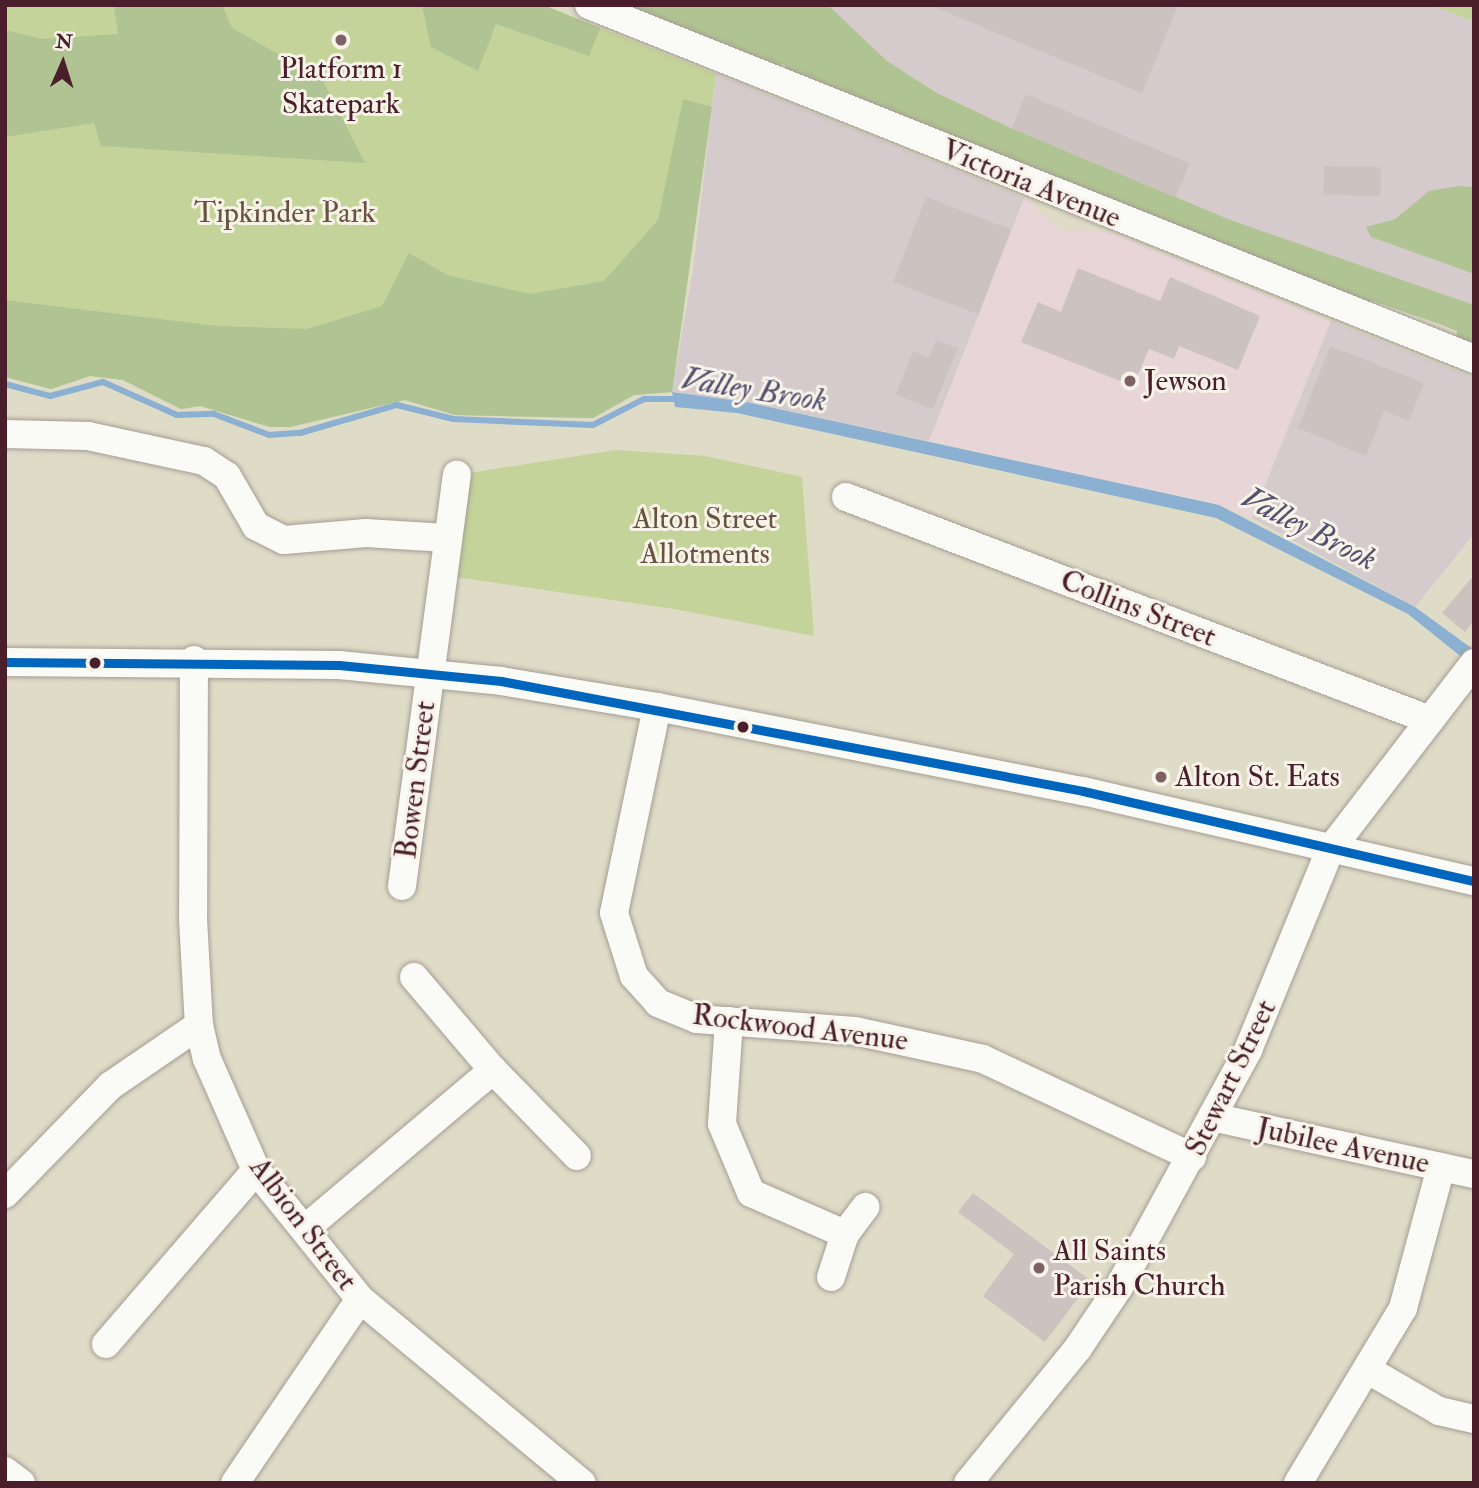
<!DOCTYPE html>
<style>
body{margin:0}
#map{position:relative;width:1479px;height:1488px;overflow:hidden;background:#dedbc7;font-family:"IM FELL Double Pica",serif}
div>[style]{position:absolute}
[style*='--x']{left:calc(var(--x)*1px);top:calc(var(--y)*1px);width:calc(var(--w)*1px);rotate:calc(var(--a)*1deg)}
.built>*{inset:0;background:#e7d5d8}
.industrial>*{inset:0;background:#d5cbcd}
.green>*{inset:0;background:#c4d399}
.forest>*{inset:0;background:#b0c392}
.water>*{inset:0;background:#8bb0d1}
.stream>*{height:6px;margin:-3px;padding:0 3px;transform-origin:3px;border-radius:3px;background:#8bb0d1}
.building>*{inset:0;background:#ccc2bf;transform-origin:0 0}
.roads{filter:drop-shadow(0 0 2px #a59d93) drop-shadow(0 0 2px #a59d93)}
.minor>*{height:28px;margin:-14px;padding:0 14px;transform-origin:14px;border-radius:14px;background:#fafaf7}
.bus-1>*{height:9px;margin:-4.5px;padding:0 4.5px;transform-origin:4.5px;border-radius:4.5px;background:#0065bd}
.dots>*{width:19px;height:19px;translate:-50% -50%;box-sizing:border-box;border:4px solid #f7f3e8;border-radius:50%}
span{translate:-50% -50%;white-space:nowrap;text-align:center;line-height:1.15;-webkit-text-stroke:6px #f7f3e8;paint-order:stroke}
.poi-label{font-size:30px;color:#4a1f2b}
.left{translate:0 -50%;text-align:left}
.street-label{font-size:30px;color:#4a1f2b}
.park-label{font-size:30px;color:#685341}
.water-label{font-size:32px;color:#56516f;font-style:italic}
.frame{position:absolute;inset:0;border:7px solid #4a1f2b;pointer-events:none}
.north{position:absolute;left:28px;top:28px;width:70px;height:70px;-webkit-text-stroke:5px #f7f3e8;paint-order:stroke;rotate:3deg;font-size:19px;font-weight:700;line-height:28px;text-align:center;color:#4a1f2b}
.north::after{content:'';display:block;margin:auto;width:24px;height:32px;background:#4a1f2b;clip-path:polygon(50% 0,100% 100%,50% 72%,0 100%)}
</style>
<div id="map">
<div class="built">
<div style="clip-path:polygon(1024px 198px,1061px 230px,1107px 231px,1331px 321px,1252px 518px,1219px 505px,929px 441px)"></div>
</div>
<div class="industrial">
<div style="clip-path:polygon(828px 5px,1431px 5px,1474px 21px,1474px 187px,1429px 191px,1395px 219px,1367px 227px,1371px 237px,1474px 274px,1474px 305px,1228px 219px,1011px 128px,937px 93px,887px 61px)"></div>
<div style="clip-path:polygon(716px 74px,1024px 198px,929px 441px,746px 402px,672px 392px,693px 270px)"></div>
<div style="clip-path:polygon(1331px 321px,1474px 378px,1474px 534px,1415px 607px,1252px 518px)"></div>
</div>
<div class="green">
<div style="clip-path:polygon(5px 5px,543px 5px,716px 74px,672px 392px,634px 395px,593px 418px,455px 415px,405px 400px,290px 427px,270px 427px,200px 406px,181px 409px,123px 380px,90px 376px,51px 389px,5px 377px)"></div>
<div style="clip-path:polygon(1431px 5px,1474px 5px,1474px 21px,1449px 12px)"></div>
<div style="clip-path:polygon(615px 450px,705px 456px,802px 477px,814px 636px,674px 609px,441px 575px,457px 475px)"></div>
</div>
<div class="forest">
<div style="clip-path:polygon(114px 5px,222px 5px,232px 28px,322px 79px,365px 163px,101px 146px,94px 123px,5px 137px,5px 30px,42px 39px,118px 34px)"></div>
<div style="clip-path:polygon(422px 5px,543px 5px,600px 28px,589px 56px,496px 24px,478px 71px,431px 47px)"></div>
<div style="clip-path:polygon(611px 5px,828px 5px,887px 61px,937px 93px,1011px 128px,1228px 219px,1474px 305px,1474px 351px,1456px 344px,1457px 331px,1442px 325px,1373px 301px,1365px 308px,787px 72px,784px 64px,766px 67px)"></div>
<div style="clip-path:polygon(683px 99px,712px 107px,672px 392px,634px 395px,593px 418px,455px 415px,405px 400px,290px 427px,270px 427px,200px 406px,181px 409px,123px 380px,90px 376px,51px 389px,5px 377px,5px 300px,217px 326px,307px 329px,382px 306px,409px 253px,447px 275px,530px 294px,604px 281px,658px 220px)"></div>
<div style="clip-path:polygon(1460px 186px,1474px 187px,1474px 274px,1371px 237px,1366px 227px,1395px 219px,1429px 191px)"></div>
</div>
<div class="water">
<div style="clip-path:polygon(672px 392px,746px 402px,1219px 505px,1415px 607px,1474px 650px,1474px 667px,1408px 614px,1216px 518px,737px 413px,675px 407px)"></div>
</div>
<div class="stream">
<div style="--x:5;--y:384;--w:47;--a:14.9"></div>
<div style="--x:50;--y:396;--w:55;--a:-14.8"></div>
<div style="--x:103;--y:382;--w:81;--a:24"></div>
<div style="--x:177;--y:415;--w:37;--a:-2"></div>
<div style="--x:214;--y:414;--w:59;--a:20.9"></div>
<div style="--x:269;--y:435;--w:31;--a:-4"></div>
<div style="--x:300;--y:433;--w:101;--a:-16.1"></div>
<div style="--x:397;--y:405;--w:58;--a:14"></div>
<div style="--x:453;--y:419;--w:140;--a:2.5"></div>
<div style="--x:593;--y:425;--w:57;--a:-27"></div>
<div style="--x:644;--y:399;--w:36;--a:0"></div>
</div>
<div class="building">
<div style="clip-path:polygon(929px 5px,1178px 5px,1142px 93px)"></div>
<div style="left:1026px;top:94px;width:178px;height:37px;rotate:23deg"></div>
<div style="left:1324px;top:166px;width:57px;height:29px;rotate:1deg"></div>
<div style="left:926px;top:197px;width:91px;height:91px;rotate:21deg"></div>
<div style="clip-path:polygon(1078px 268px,1160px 301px,1170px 277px,1260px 316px,1238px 370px,1179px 346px,1174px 359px,1149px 349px,1133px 386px,1021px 342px,1038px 302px,1061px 312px)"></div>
<div style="clip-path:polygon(936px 340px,958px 348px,933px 409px,896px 395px,913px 351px,929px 358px)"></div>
<div style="clip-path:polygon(1330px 346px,1424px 383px,1409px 421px,1384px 411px,1366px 456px,1298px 428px)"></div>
<div style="clip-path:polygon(1474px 575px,1474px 621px,1465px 632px,1442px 613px)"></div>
<div style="clip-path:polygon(973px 1193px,1091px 1281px,1045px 1342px,983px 1296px,1014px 1254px,958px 1212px)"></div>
</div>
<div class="roads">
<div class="minor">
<div style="--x:589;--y:5;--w:953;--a:21.8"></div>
<div style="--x:5;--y:434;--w:83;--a:1.4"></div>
<div style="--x:88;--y:436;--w:119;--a:12.2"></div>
<div style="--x:204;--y:461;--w:27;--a:33"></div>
<div style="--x:227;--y:476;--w:58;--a:59.9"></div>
<div style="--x:256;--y:526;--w:31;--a:27"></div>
<div style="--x:284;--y:540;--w:82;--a:-4.9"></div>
<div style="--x:366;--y:533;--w:80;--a:3.6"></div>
<div style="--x:846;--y:497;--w:625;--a:20.9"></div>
<div style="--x:194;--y:660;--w:259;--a:90.2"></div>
<div style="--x:193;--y:919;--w:106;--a:86.8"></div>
<div style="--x:199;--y:1025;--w:35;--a:77"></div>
<div style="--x:207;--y:1059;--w:121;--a:66.2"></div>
<div style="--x:256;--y:1170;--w:166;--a:51.1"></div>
<div style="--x:360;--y:1299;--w:288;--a:39.7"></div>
<div style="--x:5;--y:662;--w:334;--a:0.5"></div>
<div style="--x:339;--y:665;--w:163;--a:5.6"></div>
<div style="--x:501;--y:681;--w:158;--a:9.5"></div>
<div style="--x:657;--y:707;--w:434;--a:11.2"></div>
<div style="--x:1083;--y:791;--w:401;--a:13"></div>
<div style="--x:657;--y:707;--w:210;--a:101.8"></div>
<div style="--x:614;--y:913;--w:66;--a:72.4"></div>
<div style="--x:634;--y:976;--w:36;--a:48"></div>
<div style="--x:658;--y:1003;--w:42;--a:22.3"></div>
<div style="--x:697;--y:1019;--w:158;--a:4.3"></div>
<div style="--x:855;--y:1031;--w:131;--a:12.3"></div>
<div style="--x:983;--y:1059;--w:231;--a:25.1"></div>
<div style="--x:402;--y:886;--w:415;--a:-82.4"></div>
<div style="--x:414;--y:977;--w:122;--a:49.7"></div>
<div style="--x:493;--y:1070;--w:120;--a:45.7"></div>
<div style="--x:729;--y:1021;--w:103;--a:93.9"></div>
<div style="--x:722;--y:1124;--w:75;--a:67.2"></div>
<div style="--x:751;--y:1193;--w:103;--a:23.6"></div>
<div style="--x:1212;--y:1117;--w:268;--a:12.3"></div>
<div style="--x:5;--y:1194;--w:151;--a:-45.8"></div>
<div style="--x:110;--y:1086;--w:108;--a:-34.4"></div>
<div style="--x:306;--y:1228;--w:245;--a:-40.2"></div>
<div style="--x:831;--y:1277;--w:45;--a:-72"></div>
<div style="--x:845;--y:1234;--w:34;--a:-53"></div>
<div style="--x:106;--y:1344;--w:230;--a:-49.2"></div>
<div style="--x:1368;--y:1370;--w:82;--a:30"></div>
<div style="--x:1439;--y:1411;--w:36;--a:13"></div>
<div style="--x:5;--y:1471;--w:20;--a:37"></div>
<div style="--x:235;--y:1483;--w:222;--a:-55.8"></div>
<div style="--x:968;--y:1483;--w:174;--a:-50.8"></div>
<div style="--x:1078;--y:1348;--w:73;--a:-56.1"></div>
<div style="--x:1119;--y:1287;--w:270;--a:-61.4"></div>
<div style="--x:1248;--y:1050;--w:216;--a:-67.7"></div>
<div style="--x:1330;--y:850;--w:236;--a:-52.4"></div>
<div style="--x:1298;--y:1483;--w:204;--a:-59"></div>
<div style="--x:1403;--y:1308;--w:146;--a:-74.9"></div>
</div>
</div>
<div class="bus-1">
<div style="--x:5;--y:662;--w:334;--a:0.5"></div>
<div style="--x:339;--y:665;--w:163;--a:5.6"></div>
<div style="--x:501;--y:681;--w:592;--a:10.7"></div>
<div style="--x:1083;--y:791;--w:401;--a:13"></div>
</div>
<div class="dots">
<div style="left:341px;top:40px;background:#7e6162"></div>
<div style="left:1130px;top:381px;background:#7e6162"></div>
<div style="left:95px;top:663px;background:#4a1f2b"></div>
<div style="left:743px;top:727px;background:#4a1f2b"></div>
<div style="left:1161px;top:777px;background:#7e6162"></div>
<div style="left:1039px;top:1268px;background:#7e6162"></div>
</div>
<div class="poi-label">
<span style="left:341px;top:86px">Platform 1<br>Skatepark</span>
<span class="left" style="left:1144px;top:381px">Jewson</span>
<span class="left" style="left:1175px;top:777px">Alton St. Eats</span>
<span class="left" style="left:1053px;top:1268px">All Saints<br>Parish Church</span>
</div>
<div class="street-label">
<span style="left:1031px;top:184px;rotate:22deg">Victoria Avenue</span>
<span style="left:1138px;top:609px;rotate:21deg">Collins Street</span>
<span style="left:416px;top:780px;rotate:-83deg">Bowen Street</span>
<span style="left:800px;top:1028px;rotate:7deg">Rockwood Avenue</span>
<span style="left:1231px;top:1078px;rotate:-64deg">Stewart Street</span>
<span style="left:1343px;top:1146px;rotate:12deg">Jubilee Avenue</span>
<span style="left:303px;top:1224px;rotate:53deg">Albion Street</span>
</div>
<div class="park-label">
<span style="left:285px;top:213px">Tipkinder Park</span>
<span style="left:705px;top:536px">Alton Street<br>Allotments</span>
</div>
<div class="water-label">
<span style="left:754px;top:390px;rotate:9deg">Valley Brook</span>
<span style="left:1309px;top:529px;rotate:27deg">Valley Brook</span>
</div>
<div class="frame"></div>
<div class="north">N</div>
</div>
